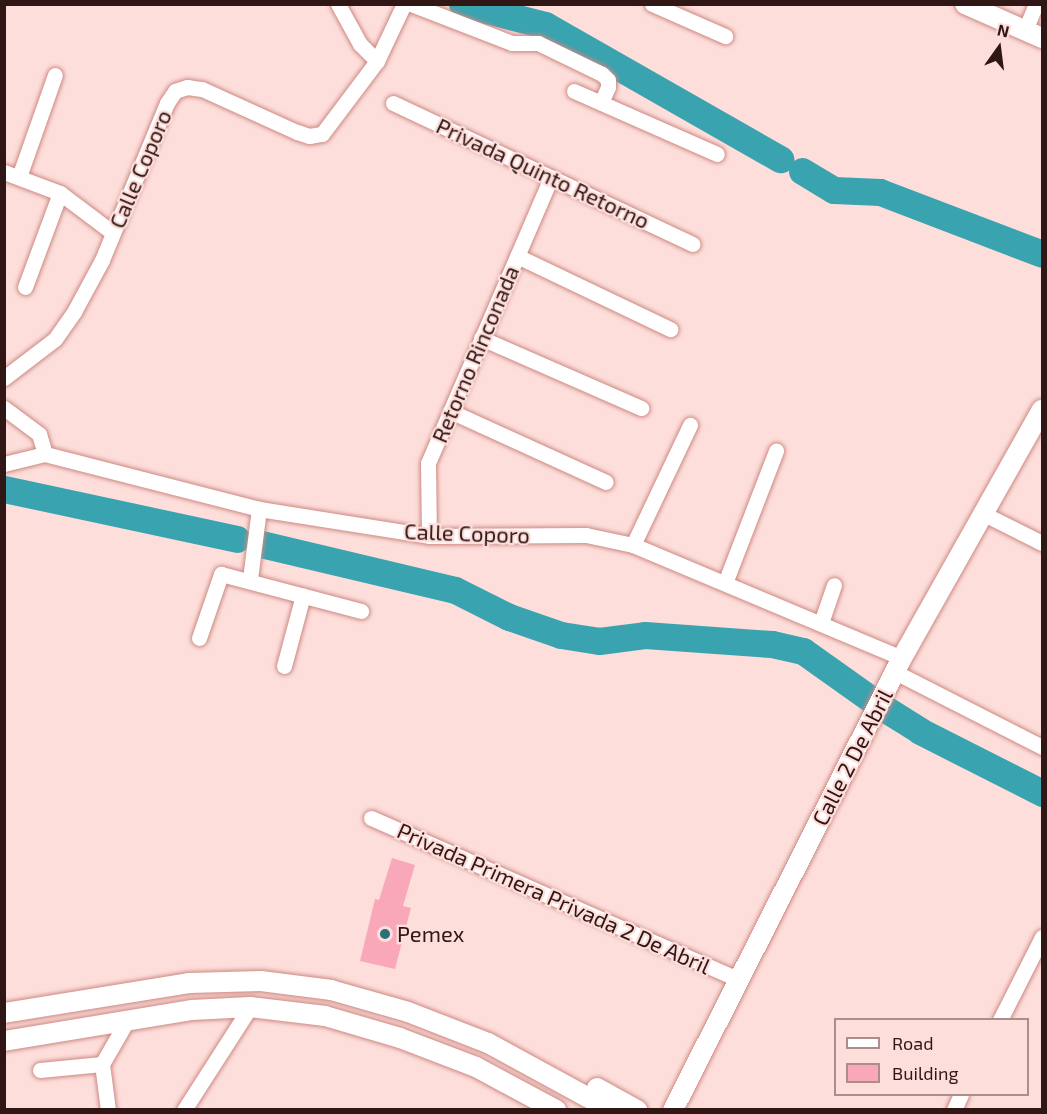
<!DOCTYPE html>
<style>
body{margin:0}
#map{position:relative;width:1047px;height:1114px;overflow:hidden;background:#fddedb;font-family:"Exo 2",sans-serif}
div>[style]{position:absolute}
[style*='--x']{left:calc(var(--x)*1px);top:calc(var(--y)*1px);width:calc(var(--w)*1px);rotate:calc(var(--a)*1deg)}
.river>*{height:27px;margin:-13.5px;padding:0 13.5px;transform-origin:13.5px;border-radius:13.5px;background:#39a3b0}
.building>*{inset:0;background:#f8a8b8}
.roads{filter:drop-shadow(0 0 2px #ce8982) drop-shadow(0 0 2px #ce8982)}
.minor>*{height:15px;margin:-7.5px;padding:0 7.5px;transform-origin:7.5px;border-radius:7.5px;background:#fff}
.major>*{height:20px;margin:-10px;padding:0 10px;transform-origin:10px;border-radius:10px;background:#fff}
.dots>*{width:16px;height:16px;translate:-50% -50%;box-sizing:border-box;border:3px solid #fddedb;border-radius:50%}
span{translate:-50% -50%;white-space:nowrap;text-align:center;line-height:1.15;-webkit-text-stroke:4.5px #fddedb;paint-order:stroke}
.street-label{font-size:22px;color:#301614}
.poi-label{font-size:22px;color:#301614}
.left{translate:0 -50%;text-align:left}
.frame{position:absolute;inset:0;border:6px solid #301614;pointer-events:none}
.legend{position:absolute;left:834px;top:1018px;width:195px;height:78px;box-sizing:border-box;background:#fddedb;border:2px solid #ab8e8b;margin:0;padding:8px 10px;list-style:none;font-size:18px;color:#301614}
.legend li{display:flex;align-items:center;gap:12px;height:30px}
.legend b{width:30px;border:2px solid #ab8e8b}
.north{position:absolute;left:969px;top:18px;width:60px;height:60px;-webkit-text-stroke:4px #fddedb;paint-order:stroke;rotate:14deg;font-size:16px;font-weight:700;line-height:24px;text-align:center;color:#301614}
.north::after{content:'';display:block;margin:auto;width:21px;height:27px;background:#301614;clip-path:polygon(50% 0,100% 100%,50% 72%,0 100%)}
</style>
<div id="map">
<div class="river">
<div style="--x:462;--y:4;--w:86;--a:14.2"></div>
<div style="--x:545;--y:25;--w:271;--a:29.7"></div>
<div style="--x:802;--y:171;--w:37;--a:31"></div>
<div style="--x:834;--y:190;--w:46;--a:2.5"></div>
<div style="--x:880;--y:192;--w:173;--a:20.9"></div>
<div style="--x:4;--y:489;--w:238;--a:12.1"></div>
<div style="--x:261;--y:544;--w:199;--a:13.3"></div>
<div style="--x:455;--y:590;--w:60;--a:26.6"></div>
<div style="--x:509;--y:617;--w:55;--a:19.1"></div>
<div style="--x:561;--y:635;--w:38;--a:9"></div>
<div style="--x:599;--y:641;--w:46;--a:-7.4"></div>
<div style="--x:645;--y:635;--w:127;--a:4.1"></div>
<div style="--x:772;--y:644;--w:32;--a:13"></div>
<div style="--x:803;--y:651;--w:85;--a:35.4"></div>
<div style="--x:887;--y:710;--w:39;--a:32"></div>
<div style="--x:920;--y:731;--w:137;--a:26.9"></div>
</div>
<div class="building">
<div style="clip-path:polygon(392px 858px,415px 865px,403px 906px,411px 908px,395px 969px,360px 961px,375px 899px,379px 900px)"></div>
</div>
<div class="roads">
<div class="minor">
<div style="--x:338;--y:4;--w:46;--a:61.2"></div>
<div style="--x:360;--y:44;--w:24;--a:45"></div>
<div style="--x:411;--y:4;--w:108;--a:21.1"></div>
<div style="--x:512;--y:43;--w:26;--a:0"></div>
<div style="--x:538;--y:43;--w:71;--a:25.8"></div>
<div style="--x:602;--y:74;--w:8;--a:45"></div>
<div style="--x:608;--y:80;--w:7;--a:90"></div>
<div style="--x:608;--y:87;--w:17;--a:114"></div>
<div style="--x:652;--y:4;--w:80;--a:23.7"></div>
<div style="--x:1025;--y:30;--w:28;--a:-67"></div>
<div style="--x:574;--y:91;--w:156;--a:23.8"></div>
<div style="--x:393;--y:103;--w:331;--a:25.2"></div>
<div style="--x:4;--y:172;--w:60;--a:20.6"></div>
<div style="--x:60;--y:193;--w:66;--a:37"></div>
<div style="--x:19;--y:177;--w:108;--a:-70.6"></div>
<div style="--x:517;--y:256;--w:170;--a:25.5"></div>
<div style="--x:25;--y:287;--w:100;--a:-69.6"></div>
<div style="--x:481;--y:338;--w:175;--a:23.6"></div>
<div style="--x:4;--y:378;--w:64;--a:-37.4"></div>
<div style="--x:55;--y:339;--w:35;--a:-55"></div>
<div style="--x:75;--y:310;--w:57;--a:-61.6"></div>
<div style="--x:102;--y:260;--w:170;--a:-67.5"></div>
<div style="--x:167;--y:103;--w:14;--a:-56"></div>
<div style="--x:175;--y:91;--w:13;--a:-18"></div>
<div style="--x:187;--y:87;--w:15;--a:8"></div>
<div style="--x:202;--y:89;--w:104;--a:24.4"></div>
<div style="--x:297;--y:132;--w:13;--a:18"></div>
<div style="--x:309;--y:136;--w:13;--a:-9"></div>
<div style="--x:322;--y:134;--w:91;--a:-53"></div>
<div style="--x:377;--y:61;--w:63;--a:-64.7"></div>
<div style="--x:4;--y:408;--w:44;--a:36.6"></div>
<div style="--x:39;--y:434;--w:21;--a:73"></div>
<div style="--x:450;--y:411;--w:171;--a:24.5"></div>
<div style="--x:4;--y:464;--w:42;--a:-13.7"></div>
<div style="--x:45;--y:454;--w:221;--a:14.4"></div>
<div style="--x:259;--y:509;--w:172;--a:9"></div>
<div style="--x:429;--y:536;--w:157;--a:-0.4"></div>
<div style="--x:586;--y:535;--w:48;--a:12"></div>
<div style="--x:633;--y:545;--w:292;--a:22.8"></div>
<div style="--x:984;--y:514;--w:65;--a:26.6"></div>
<div style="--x:429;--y:536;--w:73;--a:-90.8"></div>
<div style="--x:428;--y:463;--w:311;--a:-66.7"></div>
<div style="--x:633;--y:545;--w:133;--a:-64.6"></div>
<div style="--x:250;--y:579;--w:71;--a:-82.7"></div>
<div style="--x:725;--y:583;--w:142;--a:-68.9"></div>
<div style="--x:821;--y:623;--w:40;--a:-71.1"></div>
<div style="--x:199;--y:638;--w:68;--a:-71"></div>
<div style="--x:221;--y:574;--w:145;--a:14.8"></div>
<div style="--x:284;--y:666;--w:73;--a:-75"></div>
<div style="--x:895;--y:672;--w:165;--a:27"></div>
<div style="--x:371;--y:818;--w:400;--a:23.7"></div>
<div style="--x:1000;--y:1020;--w:93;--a:-63.2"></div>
<div style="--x:40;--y:1070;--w:62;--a:-5.5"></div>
<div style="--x:108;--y:1110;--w:46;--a:-97.4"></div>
<div style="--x:102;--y:1064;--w:52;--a:-60"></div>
<div style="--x:184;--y:1110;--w:122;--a:-57.3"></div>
<div style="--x:954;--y:1110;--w:17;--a:-66"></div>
</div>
<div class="major">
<div style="--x:965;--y:4;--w:84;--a:23.8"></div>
<div style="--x:4;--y:1013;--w:187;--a:-9.2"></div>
<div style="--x:189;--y:983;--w:72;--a:-1.6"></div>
<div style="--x:261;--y:981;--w:71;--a:7.3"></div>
<div style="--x:331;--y:990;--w:80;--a:15.9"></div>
<div style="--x:408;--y:1012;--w:86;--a:21.2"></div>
<div style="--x:488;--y:1043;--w:140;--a:28.6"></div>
<div style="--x:4;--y:1041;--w:191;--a:-9.4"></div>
<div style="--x:192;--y:1010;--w:58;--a:-3"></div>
<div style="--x:250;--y:1007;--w:76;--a:6.8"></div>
<div style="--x:325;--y:1016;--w:78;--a:16.3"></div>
<div style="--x:400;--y:1038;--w:81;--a:20.9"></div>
<div style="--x:476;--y:1067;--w:91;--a:28.3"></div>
<div style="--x:597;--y:1088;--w:46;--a:28.8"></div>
<div style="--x:673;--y:1110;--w:507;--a:-63.13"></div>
<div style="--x:902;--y:658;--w:285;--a:-60.6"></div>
</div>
</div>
<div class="dots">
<div style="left:385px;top:934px;background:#28717a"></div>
</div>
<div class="street-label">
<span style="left:140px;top:169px;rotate:-67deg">Calle Coporo</span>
<span style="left:543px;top:173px;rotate:25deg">Privada Quinto Retorno</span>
<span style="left:475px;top:354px;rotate:-67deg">Retorno Rinconada</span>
<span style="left:467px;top:533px;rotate:2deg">Calle Coporo</span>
<span style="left:852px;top:757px;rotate:-63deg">Calle 2 De Abril</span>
<span style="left:554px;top:898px;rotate:24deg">Privada Primera Privada 2 De Abril</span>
</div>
<div class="poi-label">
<span class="left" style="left:397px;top:934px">Pemex</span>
</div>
<div class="frame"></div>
<ul class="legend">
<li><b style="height:8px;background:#fff"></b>Road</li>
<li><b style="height:16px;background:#f8a8b8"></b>Building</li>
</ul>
<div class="north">N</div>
</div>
